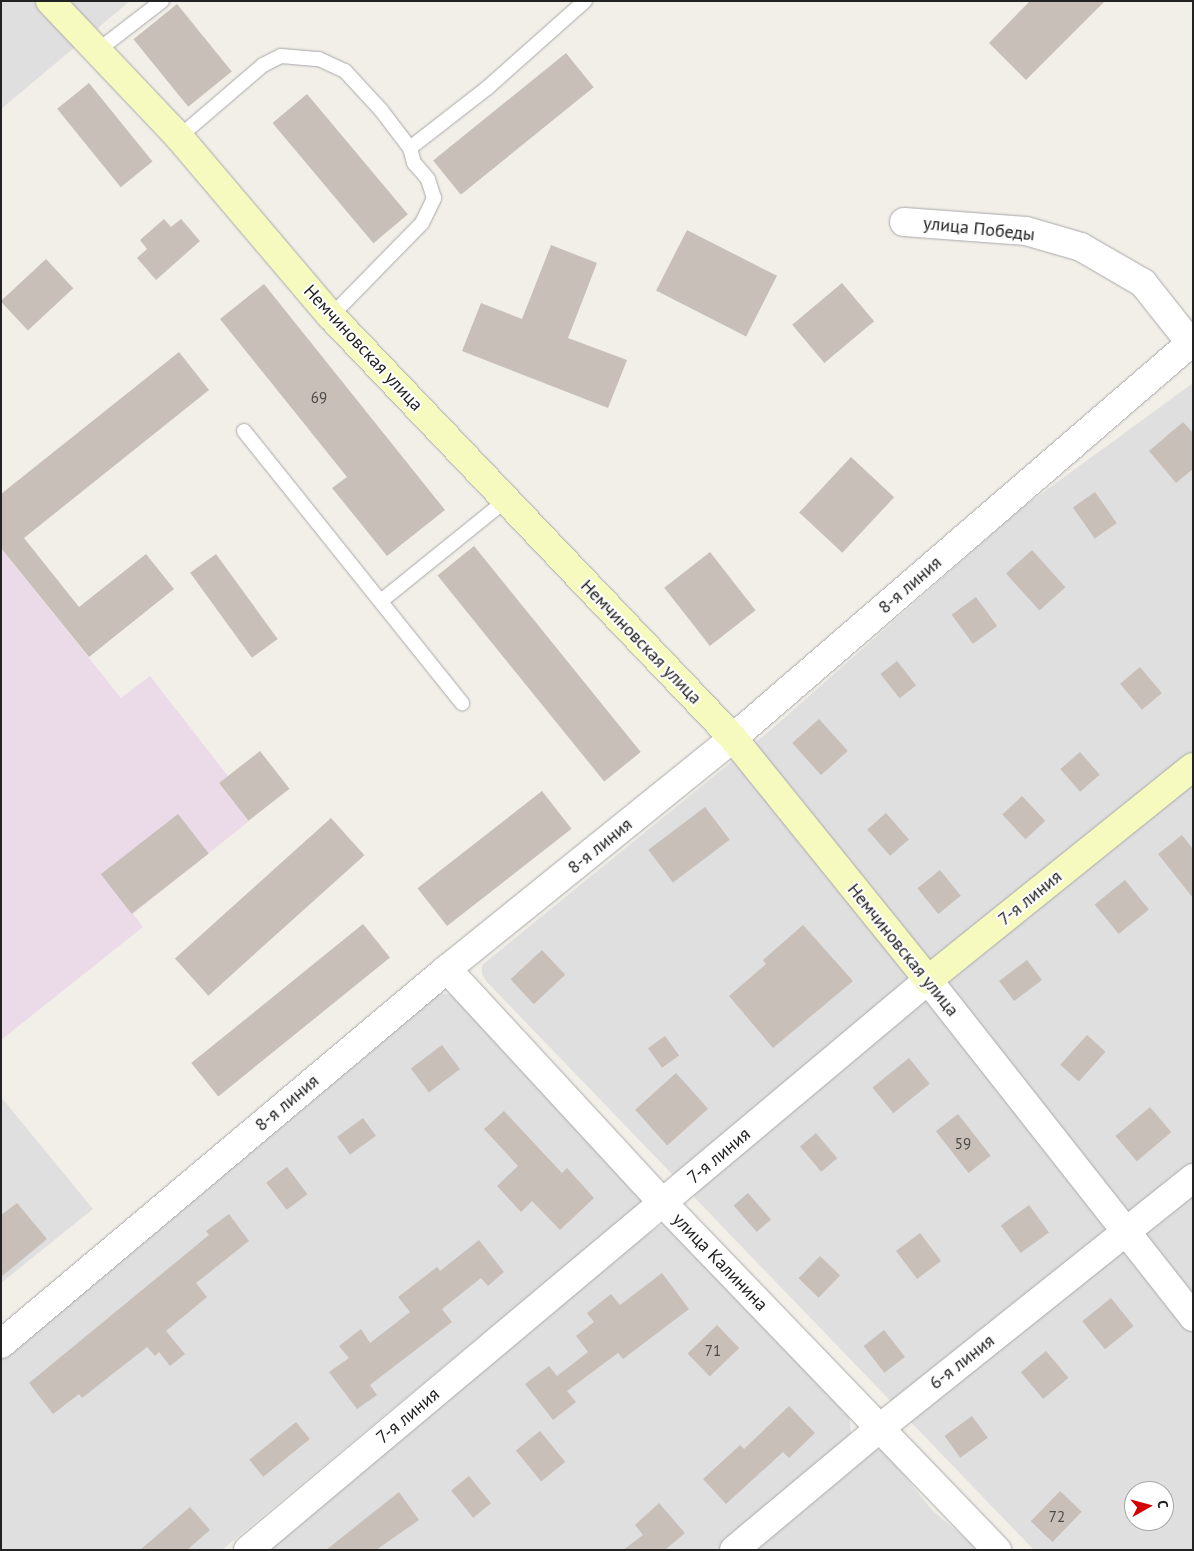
<!DOCTYPE html>
<meta charset="utf-8">
<style>
body{margin:0}
#map{position:relative;width:1194px;height:1551px;overflow:hidden;background:#f2efe9;font-family:"PT Sans",sans-serif}
div>[style]{position:absolute}
[style*='--x']{left:calc(var(--x)*1px);top:calc(var(--y)*1px);width:calc(var(--w)*1px);rotate:calc(var(--a)*1deg)}
.residential>*{inset:0;background:#e0dfdf}
.industrial>*{inset:0;background:#ebdbe8}
.building>*{inset:0;background:#c7bfb8;transform-origin:0 0}
.roads{filter:drop-shadow(0 0 1px #a9a9a9) drop-shadow(0 0 1px #a9a9a9)}
.service>*{height:14px;margin:-7px;padding:0 7px;transform-origin:7px;border-radius:7px;background:#fff}
.minor>*{height:28px;margin:-14px;padding:0 14px;transform-origin:14px;border-radius:14px;background:#fff}
.secondary>*{height:28px;margin:-14px;padding:0 14px;transform-origin:14px;border-radius:14px;background:#f7fabf}
span{translate:-50% -50%;white-space:nowrap;text-align:center;line-height:1.15;-webkit-text-stroke:4px #fff;paint-order:stroke}
.number-label{font-size:15px;color:#4b4948}
.number-label span{-webkit-text-stroke-width:0}
.street-label{font-size:18px;color:#222}
.frame{position:absolute;inset:0;border:2px solid #222;pointer-events:none}
.north{position:absolute;left:1124px;top:1481px;width:50px;height:50px;box-sizing:border-box;background:#fff;border:1px solid #a7a7a7;border-radius:50%;rotate:83deg;font-size:14px;font-weight:700;line-height:20px;text-align:center;color:#222}
.north::after{content:'';display:block;margin:auto;width:18px;height:22px;background:#d40000;clip-path:polygon(50% 0,100% 100%,50% 72%,0 100%)}
</style>
<div id="map">
<div class="residential">
<div style="clip-path:polygon(1px 1px,130px 1px,1px 109px)"></div>
<div style="clip-path:polygon(evenodd,1193px 383px,1193px 1550px,1034px 1550px,486px 981px,482px 974px,482px 965px,774px 727px,1019px 510px,1193px 383px,1134px 1491px,1164px 1491px,1164px 1521px,1134px 1521px,1134px 1491px)"></div>
<div style="clip-path:polygon(434px 994px,449px 994px,458px 997px,643px 1194px,641px 1203px,222px 1550px,1px 1550px,1px 1356px)"></div>
<div style="clip-path:polygon(1px 1097px,93px 1209px,1px 1283px)"></div>
<div style="clip-path:polygon(667px 1222px,849px 1415px,852px 1439px,830px 1461px,718px 1550px,261px 1550px,644px 1236px)"></div>
<div style="clip-path:polygon(874px 1450px,884px 1450px,932px 1510px,979px 1550px,750px 1550px)"></div>
</div>
<div class="industrial">
<div style="clip-path:polygon(1px 548px,121px 698px,150px 676px,228px 776px,219px 783px,249px 821px,133px 914px,143px 927px,1px 1040px)"></div>
</div>
<div class="building">
<div style="clip-path:polygon(1030px 1px,1105px 1px,1026px 80px,989px 43px)"></div>
<div style="left:177px;top:4px;width:87px;height:56px;rotate:51deg"></div>
<div style="left:566px;top:53px;width:44px;height:171px;rotate:51deg"></div>
<div style="left:89px;top:83px;width:101px;height:41px;rotate:51deg"></div>
<div style="left:307px;top:94px;width:157px;height:45px;rotate:50deg"></div>
<div style="clip-path:polygon(164px 219px,171px 227px,181px 219px,200px 241px,156px 280px,137px 258px,147px 249px,140px 240px)"></div>
<div style="left:687px;top:230px;width:101px;height:68px;rotate:27deg"></div>
<div style="clip-path:polygon(551px 245px,597px 263px,568px 338px,627px 360px,608px 408px,462px 351px,481px 303px,522px 319px)"></div>
<div style="left:46px;top:259px;width:40px;height:62px;rotate:47deg"></div>
<div style="left:842px;top:283px;width:50px;height:65px;rotate:50deg"></div>
<div style="clip-path:polygon(264px 284px,445px 510px,387px 556px,332px 488px,347px 477px,220px 319px)"></div>
<div style="clip-path:polygon(179px 352px,209px 390px,24px 538px,79px 607px,146px 554px,174px 589px,89px 657px,1px 548px,1px 494px)"></div>
<div style="clip-path:polygon(1183px 422px,1193px 433px,1193px 469px,1176px 483px,1149px 451px)"></div>
<div style="left:851px;top:457px;width:59px;height:76px;rotate:43deg"></div>
<div style="left:1095px;top:492px;width:38px;height:27px;rotate:55deg"></div>
<div style="left:474px;top:546px;width:265px;height:47px;rotate:51deg"></div>
<div style="left:1032px;top:550px;width:50px;height:35px;rotate:48deg"></div>
<div style="left:710px;top:552px;width:74px;height:58px;rotate:52deg"></div>
<div style="left:216px;top:554px;width:105px;height:32px;rotate:54deg"></div>
<div style="left:976px;top:597px;width:36px;height:30px;rotate:54deg"></div>
<div style="left:897px;top:661px;width:31px;height:21px;rotate:52deg"></div>
<div style="left:1140px;top:667px;width:34px;height:26px;rotate:50deg"></div>
<div style="left:819px;top:719px;width:43px;height:36px;rotate:48deg"></div>
<div style="left:260px;top:751px;width:48px;height:52px;rotate:52deg"></div>
<div style="left:1080px;top:752px;width:30px;height:26px;rotate:49deg"></div>
<div style="left:542px;top:791px;width:48px;height:158px;rotate:52deg"></div>
<div style="left:1022px;top:796px;width:34px;height:27px;rotate:47deg"></div>
<div style="left:705px;top:807px;width:41px;height:71px;rotate:53deg"></div>
<div style="left:886px;top:813px;width:35px;height:25px;rotate:49deg"></div>
<div style="left:178px;top:814px;width:50px;height:98px;rotate:52deg"></div>
<div style="left:331px;top:818px;width:50px;height:210px;rotate:48deg"></div>
<div style="clip-path:polygon(1182px 835px,1193px 849px,1193px 898px,1158px 854px)"></div>
<div style="left:940px;top:870px;width:33px;height:29px;rotate:51deg"></div>
<div style="left:1125px;top:880px;width:38px;height:39px;rotate:51deg"></div>
<div style="left:363px;top:924px;width:43px;height:221px;rotate:51deg"></div>
<div style="clip-path:polygon(803px 925px,853px 981px,773px 1048px,729px 996px,766px 964px,763px 960px)"></div>
<div style="left:542px;top:950px;width:34px;height:43px;rotate:47deg"></div>
<div style="left:1027px;top:960px;width:25px;height:35px;rotate:53deg"></div>
<div style="left:1087px;top:1035px;width:25px;height:40px;rotate:42deg"></div>
<div style="left:665px;top:1036px;width:24px;height:21px;rotate:54deg"></div>
<div style="left:442px;top:1045px;width:30px;height:39px;rotate:53deg"></div>
<div style="left:909px;top:1058px;width:33px;height:47px;rotate:51deg"></div>
<div style="left:676px;top:1073px;width:48px;height:55px;rotate:48deg"></div>
<div style="left:1150px;top:1107px;width:33px;height:45px;rotate:50deg"></div>
<div style="clip-path:polygon(504px 1111px,562px 1173px,567px 1168px,594px 1198px,560px 1230px,532px 1201px,521px 1212px,497px 1186px,518px 1166px,484px 1129px)"></div>
<div style="left:958px;top:1114px;width:53px;height:28px;rotate:52deg"></div>
<div style="left:363px;top:1118px;width:22px;height:32px;rotate:54deg"></div>
<div style="left:816px;top:1133px;width:33px;height:21px;rotate:50deg"></div>
<div style="left:287px;top:1167px;width:34px;height:26px;rotate:53deg"></div>
<div style="left:748px;top:1193px;width:35px;height:19px;rotate:49deg"></div>
<div style="clip-path:polygon(17px 1203px,47px 1239px,1px 1277px,1px 1215px)"></div>
<div style="left:1029px;top:1205px;width:34px;height:35px;rotate:54deg"></div>
<div style="clip-path:polygon(229px 1214px,249px 1241px,196px 1283px,207px 1297px,166px 1331px,185px 1354px,170px 1366px,159px 1352px,155px 1356px,147px 1347px,82px 1398px,79px 1394px,53px 1414px,29px 1383px,209px 1235px,206px 1231px)"></div>
<div style="left:920px;top:1233px;width:35px;height:30px;rotate:53deg"></div>
<div style="clip-path:polygon(479px 1240px,504px 1272px,488px 1286px,481px 1278px,442px 1309px,452px 1322px,370px 1385px,377px 1395px,357px 1409px,329px 1372px,349px 1358px,339px 1346px,361px 1329px,370px 1343px,410px 1312px,398px 1297px,437px 1267px,440px 1271px)"></div>
<div style="left:820px;top:1256px;width:28px;height:31px;rotate:44deg"></div>
<div style="clip-path:polygon(662px 1273px,689px 1309px,623px 1359px,618px 1353px,567px 1391px,576px 1402px,553px 1420px,525px 1384px,549px 1366px,557px 1376px,588px 1352px,576px 1336px,594px 1322px,587px 1313px,611px 1294px,620px 1305px)"></div>
<div style="left:1111px;top:1298px;width:36px;height:37px;rotate:51deg"></div>
<div style="left:717px;top:1325px;width:32px;height:41px;rotate:46deg"></div>
<div style="left:884px;top:1330px;width:34px;height:26px;rotate:52deg"></div>
<div style="left:1046px;top:1351px;width:35px;height:33px;rotate:50deg"></div>
<div style="clip-path:polygon(789px 1406px,815px 1433px,789px 1458px,783px 1452px,726px 1504px,703px 1479px,740px 1445px,744px 1449px)"></div>
<div style="left:972px;top:1416px;width:27px;height:34px;rotate:54deg"></div>
<div style="left:296px;top:1422px;width:22px;height:60px;rotate:51deg"></div>
<div style="left:540px;top:1431px;width:40px;height:31px;rotate:51deg"></div>
<div style="left:469px;top:1476px;width:35px;height:23px;rotate:51deg"></div>
<div style="left:1060px;top:1491px;width:30px;height:42px;rotate:44deg"></div>
<div style="clip-path:polygon(399px 1492px,419px 1520px,376px 1550px,326px 1550px)"></div>
<div style="clip-path:polygon(659px 1503px,685px 1533px,665px 1550px,623px 1550px,643px 1535px,635px 1525px)"></div>
<div style="clip-path:polygon(190px 1507px,210px 1530px,187px 1550px,140px 1550px)"></div>
</div>
<div class="roads">
<div class="service">
<div style="--x:97;--y:51;--w:82;--a:-37.6"></div>
<div style="--x:179;--y:137;--w:111;--a:-40.6"></div>
<div style="--x:263;--y:65;--w:20;--a:-27"></div>
<div style="--x:281;--y:56;--w:38;--a:5"></div>
<div style="--x:319;--y:59;--w:29;--a:25"></div>
<div style="--x:345;--y:71;--w:53;--a:47.3"></div>
<div style="--x:381;--y:110;--w:48;--a:52.7"></div>
<div style="--x:331;--y:316;--w:130;--a:-45.6"></div>
<div style="--x:422;--y:223;--w:28;--a:-64"></div>
<div style="--x:434;--y:198;--w:20;--a:-108"></div>
<div style="--x:428;--y:179;--w:21;--a:-131"></div>
<div style="--x:414;--y:163;--w:16;--a:-105"></div>
<div style="--x:410;--y:148;--w:98;--a:-37.9"></div>
<div style="--x:487;--y:88;--w:131;--a:-41.6"></div>
<div style="--x:244;--y:431;--w:349;--a:51.3"></div>
<div style="--x:381;--y:601;--w:161;--a:-38.9"></div>
</div>
<div class="minor">
<div style="--x:904;--y:222;--w:122;--a:4.2"></div>
<div style="--x:1026;--y:231;--w:57;--a:16.2"></div>
<div style="--x:1081;--y:247;--w:72;--a:30.1"></div>
<div style="--x:1143;--y:283;--w:80;--a:51.6"></div>
<div style="--x:447;--y:969;--w:318;--a:47.3"></div>
<div style="--x:663;--y:1203;--w:482;--a:46.1"></div>
<div style="--x:1;--y:1344;--w:583;--a:-40.06"></div>
<div style="--x:447;--y:969;--w:368;--a:-38.9"></div>
<div style="--x:733;--y:738;--w:608;--a:-40.8"></div>
<div style="--x:248;--y:1550;--w:887;--a:-39.97"></div>
<div style="--x:928;--y:980;--w:429;--a:51.8"></div>
<div style="--x:734;--y:1550;--w:190;--a:-39.9"></div>
<div style="--x:880;--y:1428;--w:401;--a:-38.6"></div>
</div>
<div class="secondary">
<div style="--x:50;--y:1;--w:187;--a:46.5"></div>
<div style="--x:179;--y:137;--w:235;--a:49.7"></div>
<div style="--x:331;--y:316;--w:583;--a:46.39"></div>
<div style="--x:733;--y:738;--w:311;--a:51.1"></div>
<div style="--x:928;--y:980;--w:340;--a:-38.8"></div>
</div>
</div>
<div class="number-label">
<span style="left:319px;top:398px">69</span>
<span style="left:963px;top:1144px">59</span>
<span style="left:713px;top:1351px">71</span>
<span style="left:1057px;top:1517px">72</span>
</div>
<div class="street-label">
<span style="left:979px;top:229px;rotate:6deg">улица Победы</span>
<span style="left:363px;top:348px;rotate:47deg">Немчиновская улица</span>
<span style="left:910px;top:585px;rotate:-41deg">8-я линия</span>
<span style="left:641px;top:642px;rotate:46deg">Немчиновская улица</span>
<span style="left:600px;top:846px;rotate:-39deg">8-я линия</span>
<span style="left:1030px;top:898px;rotate:-39deg">7-я линия</span>
<span style="left:903px;top:950px;rotate:51deg">Немчиновская улица</span>
<span style="left:287px;top:1103px;rotate:-40deg">8-я линия</span>
<span style="left:719px;top:1156px;rotate:-40deg">7-я линия</span>
<span style="left:720px;top:1262px;rotate:46deg">улица Калинина</span>
<span style="left:962px;top:1362px;rotate:-38deg">6-я линия</span>
<span style="left:408px;top:1416px;rotate:-40deg">7-я линия</span>
</div>
<div class="frame"></div>
<div class="north">С</div>
</div>
